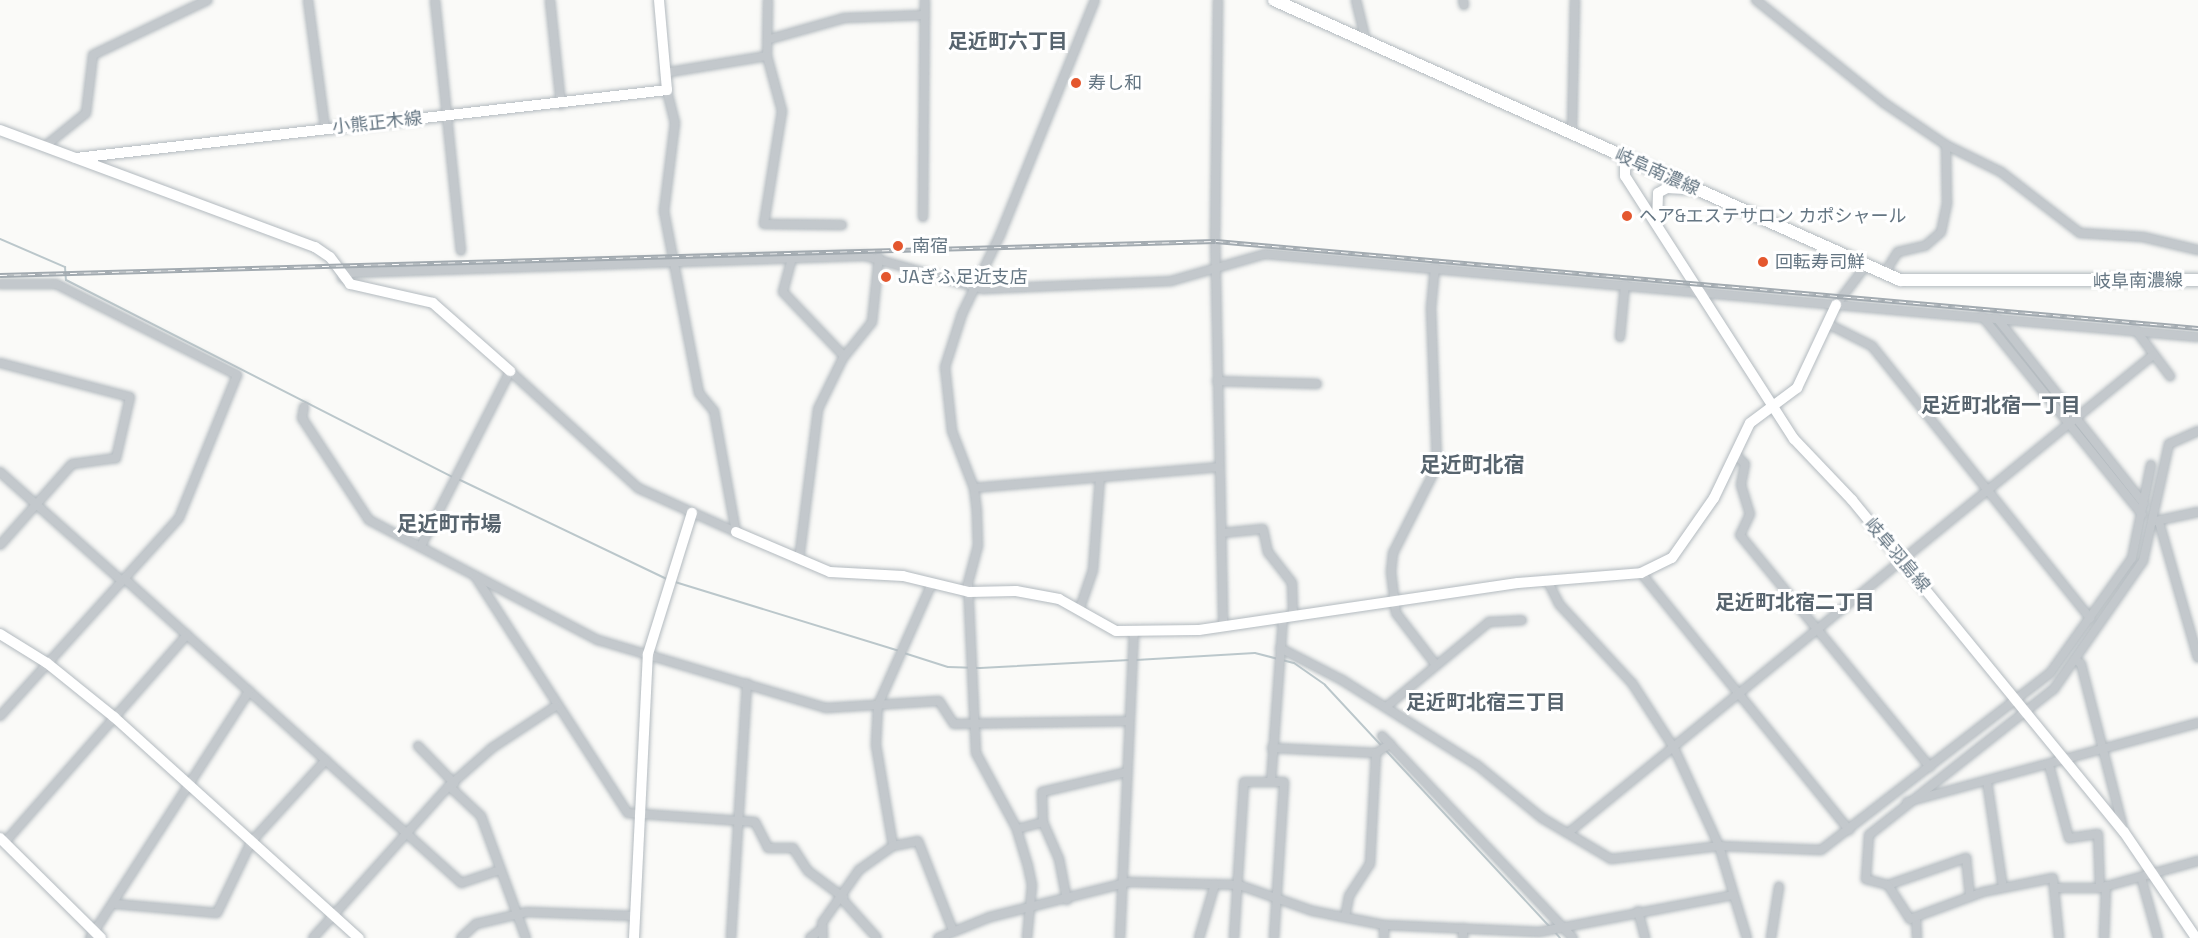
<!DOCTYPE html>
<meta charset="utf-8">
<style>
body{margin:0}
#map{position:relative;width:2198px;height:938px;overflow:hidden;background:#fafaf8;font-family:"Space Grotesk","Noto Sans JP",sans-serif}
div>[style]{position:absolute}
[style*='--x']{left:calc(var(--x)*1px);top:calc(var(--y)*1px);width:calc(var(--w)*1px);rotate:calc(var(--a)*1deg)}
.stream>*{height:2px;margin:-1px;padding:0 1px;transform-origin:1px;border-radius:1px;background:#bbc7cb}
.roads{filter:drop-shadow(0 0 2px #b3babf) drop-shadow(0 0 2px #b3babf)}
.street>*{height:8px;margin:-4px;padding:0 4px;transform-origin:4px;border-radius:4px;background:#c3c8cc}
.secondary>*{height:10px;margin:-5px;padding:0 5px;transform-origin:5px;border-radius:5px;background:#fff}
.primary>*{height:12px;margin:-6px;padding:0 6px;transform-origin:6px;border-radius:6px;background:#fff}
.rail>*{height:4.5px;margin-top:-2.25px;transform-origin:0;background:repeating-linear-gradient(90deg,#fff 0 7px,#a2aab0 0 14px);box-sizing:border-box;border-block:2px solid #a2aab0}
.dots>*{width:16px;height:16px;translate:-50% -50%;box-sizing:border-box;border:3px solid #fff;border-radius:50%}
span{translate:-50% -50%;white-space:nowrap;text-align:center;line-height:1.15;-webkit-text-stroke:6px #fff;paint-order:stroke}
.poi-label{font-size:18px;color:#657683}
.left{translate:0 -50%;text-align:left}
.street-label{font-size:18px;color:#657683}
.neighbourhood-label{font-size:20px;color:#57646e;font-weight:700}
.quarter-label{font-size:21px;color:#57646e;font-weight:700}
</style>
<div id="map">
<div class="stream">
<div style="--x:0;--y:239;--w:71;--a:23.3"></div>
<div style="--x:65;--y:267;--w:13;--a:86"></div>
<div style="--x:66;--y:280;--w:434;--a:27"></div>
<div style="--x:458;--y:479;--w:232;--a:25.6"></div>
<div style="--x:675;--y:582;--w:234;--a:17.1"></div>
<div style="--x:904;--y:653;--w:46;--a:17.7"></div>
<div style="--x:948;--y:667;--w:32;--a:2"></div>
<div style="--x:980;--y:668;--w:150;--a:-3.1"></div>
<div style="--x:1136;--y:660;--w:119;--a:-3.4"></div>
<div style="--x:1255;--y:653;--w:40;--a:14.4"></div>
<div style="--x:1294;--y:663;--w:38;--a:35"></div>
<div style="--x:1325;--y:685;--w:330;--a:47.1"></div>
<div style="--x:1554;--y:931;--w:9;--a:49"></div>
</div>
<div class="roads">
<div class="street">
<div style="--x:308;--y:0;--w:129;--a:82.4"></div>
<div style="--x:435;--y:0;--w:252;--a:84.1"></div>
<div style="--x:550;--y:0;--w:105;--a:84"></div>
<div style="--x:768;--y:0;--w:56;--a:91"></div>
<div style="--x:767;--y:56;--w:57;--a:74.7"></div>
<div style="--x:782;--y:111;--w:114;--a:99.1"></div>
<div style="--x:764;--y:224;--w:78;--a:0.7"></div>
<div style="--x:1218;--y:0;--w:232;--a:90.7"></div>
<div style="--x:1215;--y:232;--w:394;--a:88.8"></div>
<div style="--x:1356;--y:0;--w:42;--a:76.3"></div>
<div style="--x:1463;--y:0;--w:5;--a:79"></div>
<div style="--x:1756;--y:0;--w:164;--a:38.8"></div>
<div style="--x:1884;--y:103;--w:75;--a:34.1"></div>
<div style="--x:1946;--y:145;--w:61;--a:26.1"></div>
<div style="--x:2001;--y:172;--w:100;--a:37.7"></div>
<div style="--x:2080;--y:233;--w:63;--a:3.6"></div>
<div style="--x:2143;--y:237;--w:57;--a:13.3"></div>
<div style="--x:770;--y:39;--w:77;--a:-15.8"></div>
<div style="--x:844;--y:18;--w:81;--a:-2.1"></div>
<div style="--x:664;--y:73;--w:104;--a:-9.4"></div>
<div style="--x:1572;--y:132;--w:132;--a:-88.7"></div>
<div style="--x:44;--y:147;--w:54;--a:-39"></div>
<div style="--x:86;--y:113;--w:58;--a:-83.1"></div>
<div style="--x:93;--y:55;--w:127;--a:-25.6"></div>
<div style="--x:923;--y:217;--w:217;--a:-89.5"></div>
<div style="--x:792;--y:258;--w:35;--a:105"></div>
<div style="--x:783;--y:292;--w:88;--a:46.4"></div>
<div style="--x:1435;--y:267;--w:41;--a:95.6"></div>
<div style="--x:1431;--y:308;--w:158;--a:87.8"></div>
<div style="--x:1437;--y:466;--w:97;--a:116.8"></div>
<div style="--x:1393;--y:553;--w:19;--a:96"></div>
<div style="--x:1391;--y:572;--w:41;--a:83"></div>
<div style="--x:1396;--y:613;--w:66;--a:52.4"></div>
<div style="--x:1884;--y:274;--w:26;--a:-58"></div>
<div style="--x:1898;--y:252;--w:28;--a:-13"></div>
<div style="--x:1925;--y:246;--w:21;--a:-41"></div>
<div style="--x:1941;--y:232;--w:30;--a:-78"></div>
<div style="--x:1947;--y:203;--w:58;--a:-91"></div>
<div style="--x:342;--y:278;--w:9;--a:-36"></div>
<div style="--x:349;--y:273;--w:516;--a:-1.89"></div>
<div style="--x:865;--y:256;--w:123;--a:15.6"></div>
<div style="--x:983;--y:289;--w:188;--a:-2.4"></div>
<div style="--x:1171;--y:281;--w:98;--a:-16"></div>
<div style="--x:1265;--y:254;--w:937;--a:5.08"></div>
<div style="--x:0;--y:284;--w:56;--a:0"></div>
<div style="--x:56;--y:284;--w:203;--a:26.7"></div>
<div style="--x:237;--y:375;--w:154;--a:112.1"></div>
<div style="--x:179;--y:518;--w:267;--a:132.1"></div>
<div style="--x:1836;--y:305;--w:46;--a:-52.9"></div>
<div style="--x:1982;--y:316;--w:255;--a:51.1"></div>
<div style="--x:1996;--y:317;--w:238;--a:51.6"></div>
<div style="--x:1828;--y:324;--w:49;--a:26.6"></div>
<div style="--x:1872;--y:346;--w:349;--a:51.3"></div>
<div style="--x:2135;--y:329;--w:59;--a:53.3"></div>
<div style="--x:1620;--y:337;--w:53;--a:-84.6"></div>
<div style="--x:0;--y:363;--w:134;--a:14.7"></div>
<div style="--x:130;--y:397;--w:63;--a:102.9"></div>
<div style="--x:116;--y:458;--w:44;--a:172.2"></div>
<div style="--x:72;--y:464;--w:108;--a:131.6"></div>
<div style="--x:1217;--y:381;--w:100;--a:1.7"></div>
<div style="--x:304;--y:407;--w:11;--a:100"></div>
<div style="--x:302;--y:418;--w:122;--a:56.7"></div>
<div style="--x:369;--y:520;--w:259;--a:27.7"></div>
<div style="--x:598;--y:640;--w:238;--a:16.6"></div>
<div style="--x:826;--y:708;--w:113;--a:-3.5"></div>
<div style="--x:939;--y:701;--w:27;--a:57"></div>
<div style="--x:954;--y:724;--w:175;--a:-1"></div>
<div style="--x:1735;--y:454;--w:14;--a:45"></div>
<div style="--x:1745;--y:464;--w:21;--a:101"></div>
<div style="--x:1741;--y:485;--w:30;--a:73"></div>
<div style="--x:1750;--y:514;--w:23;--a:115"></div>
<div style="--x:1740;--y:535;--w:300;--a:50.7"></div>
<div style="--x:0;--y:472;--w:162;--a:41.8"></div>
<div style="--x:974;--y:488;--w:246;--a:-4.9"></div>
<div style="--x:2156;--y:521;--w:43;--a:-12.1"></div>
<div style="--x:2159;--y:522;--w:141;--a:74"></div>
<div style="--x:1222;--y:533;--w:41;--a:-5.6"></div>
<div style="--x:1263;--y:529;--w:24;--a:78"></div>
<div style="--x:1268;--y:552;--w:39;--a:52"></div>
<div style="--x:1292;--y:583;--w:32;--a:88"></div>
<div style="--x:421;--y:546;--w:196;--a:-63"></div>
<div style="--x:510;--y:371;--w:173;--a:42.4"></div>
<div style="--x:638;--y:488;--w:107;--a:24.2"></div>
<div style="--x:736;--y:532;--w:123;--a:-100.3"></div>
<div style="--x:714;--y:411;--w:23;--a:-130"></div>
<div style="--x:699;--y:393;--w:185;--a:-100.9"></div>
<div style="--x:664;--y:211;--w:89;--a:-82.9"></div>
<div style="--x:675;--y:123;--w:34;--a:-104"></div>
<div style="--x:799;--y:560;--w:152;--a:-82.8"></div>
<div style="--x:818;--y:409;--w:57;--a:-63.9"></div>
<div style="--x:843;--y:358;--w:46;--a:-51.1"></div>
<div style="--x:872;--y:322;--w:65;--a:-83.9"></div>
<div style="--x:1641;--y:573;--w:331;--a:51"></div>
<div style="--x:475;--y:576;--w:282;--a:57.2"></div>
<div style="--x:628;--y:813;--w:127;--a:4.1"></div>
<div style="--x:755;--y:822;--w:29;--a:63"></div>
<div style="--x:768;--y:848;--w:25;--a:0"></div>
<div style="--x:793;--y:848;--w:27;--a:57"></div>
<div style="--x:808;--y:871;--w:44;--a:36.6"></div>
<div style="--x:126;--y:580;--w:452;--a:42.1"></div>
<div style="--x:461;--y:883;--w:41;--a:-18.4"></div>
<div style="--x:1548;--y:582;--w:25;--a:63"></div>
<div style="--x:1559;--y:604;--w:108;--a:47.3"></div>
<div style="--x:1632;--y:683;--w:77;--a:57.1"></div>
<div style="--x:1674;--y:748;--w:108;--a:65.3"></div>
<div style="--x:1719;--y:846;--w:96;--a:73.1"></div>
<div style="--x:932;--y:583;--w:133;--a:113.9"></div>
<div style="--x:878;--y:705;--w:40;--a:92.9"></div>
<div style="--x:876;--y:745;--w:102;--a:80.4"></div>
<div style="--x:893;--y:846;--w:25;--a:-11"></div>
<div style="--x:918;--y:841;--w:97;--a:68.7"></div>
<div style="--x:1080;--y:608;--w:40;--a:-71.1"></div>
<div style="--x:1093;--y:570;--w:93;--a:-85.7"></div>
<div style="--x:1280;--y:648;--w:70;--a:27.3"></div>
<div style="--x:1342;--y:680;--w:160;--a:32.2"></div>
<div style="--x:1477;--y:765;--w:84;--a:39.2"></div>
<div style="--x:1542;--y:818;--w:80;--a:30.7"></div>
<div style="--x:1611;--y:859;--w:109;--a:-6.9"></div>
<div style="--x:1719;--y:846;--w:102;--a:2.2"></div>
<div style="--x:1821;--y:850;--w:289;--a:-37.7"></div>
<div style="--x:2050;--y:673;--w:141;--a:-54.5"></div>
<div style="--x:2132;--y:558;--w:95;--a:-78.5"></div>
<div style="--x:2075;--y:659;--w:8;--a:40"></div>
<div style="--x:2081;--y:664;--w:173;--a:75.6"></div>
<div style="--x:1386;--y:707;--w:134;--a:-39.5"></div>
<div style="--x:1489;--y:622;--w:33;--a:-3"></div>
<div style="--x:1382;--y:736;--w:278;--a:46.6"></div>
<div style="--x:418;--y:746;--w:52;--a:45.8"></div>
<div style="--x:1272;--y:748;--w:104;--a:2.8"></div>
<div style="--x:2049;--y:765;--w:76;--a:74.7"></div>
<div style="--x:2069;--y:838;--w:29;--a:-8"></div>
<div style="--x:2098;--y:834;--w:54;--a:87.9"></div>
<div style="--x:1987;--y:781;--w:108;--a:81.5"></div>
<div style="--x:449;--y:786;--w:44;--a:43.2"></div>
<div style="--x:481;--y:816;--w:130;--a:69.8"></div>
<div style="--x:1907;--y:802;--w:302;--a:-15.2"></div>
<div style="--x:1017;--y:829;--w:27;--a:-15"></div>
<div style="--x:1568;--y:833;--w:755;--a:-39.25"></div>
<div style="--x:5;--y:842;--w:276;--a:-48.7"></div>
<div style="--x:2141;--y:877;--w:63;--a:74.4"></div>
<div style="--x:1888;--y:885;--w:83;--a:-19.1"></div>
<div style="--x:1966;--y:858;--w:39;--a:84"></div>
<div style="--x:2054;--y:888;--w:46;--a:0"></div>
<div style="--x:2100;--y:888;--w:102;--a:-15.4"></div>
<div style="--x:842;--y:899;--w:52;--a:48.1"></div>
<div style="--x:1067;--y:900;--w:42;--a:-101"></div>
<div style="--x:1059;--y:859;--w:40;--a:-113.4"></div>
<div style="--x:1043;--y:822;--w:30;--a:-92"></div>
<div style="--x:1042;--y:792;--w:87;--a:-13.2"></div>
<div style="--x:116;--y:904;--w:101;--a:5.1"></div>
<div style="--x:217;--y:913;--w:79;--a:-64.4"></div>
<div style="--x:251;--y:842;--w:111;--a:-47.6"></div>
<div style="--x:1638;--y:911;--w:28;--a:75"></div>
<div style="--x:1345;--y:917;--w:21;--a:-79"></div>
<div style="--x:1349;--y:896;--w:38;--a:-57"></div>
<div style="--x:1370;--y:864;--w:111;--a:-86.9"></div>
<div style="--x:1376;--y:753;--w:17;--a:-33"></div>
<div style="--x:1916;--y:918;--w:20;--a:87"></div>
<div style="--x:90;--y:938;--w:294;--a:-57.2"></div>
<div style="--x:313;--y:938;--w:204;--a:-48.2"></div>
<div style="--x:449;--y:786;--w:57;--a:-41.5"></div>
<div style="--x:492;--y:748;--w:77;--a:-33.3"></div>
<div style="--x:461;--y:938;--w:21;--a:-43"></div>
<div style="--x:476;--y:924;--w:52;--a:-13.2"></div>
<div style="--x:527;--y:912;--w:108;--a:2.1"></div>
<div style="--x:731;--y:938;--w:255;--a:-86.4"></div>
<div style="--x:810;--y:938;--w:16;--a:-38"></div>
<div style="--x:823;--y:938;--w:15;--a:-94"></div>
<div style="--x:822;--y:923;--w:65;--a:-55.1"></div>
<div style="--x:859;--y:870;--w:42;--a:-35.2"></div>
<div style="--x:938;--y:938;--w:56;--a:-22"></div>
<div style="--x:990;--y:917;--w:143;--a:-14.1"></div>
<div style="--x:1129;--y:882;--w:110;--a:1.6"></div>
<div style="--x:1239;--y:885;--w:78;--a:19.4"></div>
<div style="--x:1313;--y:911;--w:72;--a:11.2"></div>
<div style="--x:1384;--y:925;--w:155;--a:2.6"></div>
<div style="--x:1539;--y:932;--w:197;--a:-10.8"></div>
<div style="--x:1027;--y:938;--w:53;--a:-84.6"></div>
<div style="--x:1032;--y:885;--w:19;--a:-102"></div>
<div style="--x:1028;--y:866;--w:39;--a:-107"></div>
<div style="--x:1017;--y:829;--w:86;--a:-118.3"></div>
<div style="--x:976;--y:753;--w:170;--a:-92.7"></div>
<div style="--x:968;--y:583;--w:38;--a:-75"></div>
<div style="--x:978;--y:546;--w:34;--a:-92"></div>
<div style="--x:977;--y:512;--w:24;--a:-97"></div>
<div style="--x:974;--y:488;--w:61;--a:-111.1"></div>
<div style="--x:952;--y:431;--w:64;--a:-96.2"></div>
<div style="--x:945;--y:367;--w:56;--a:-72.2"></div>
<div style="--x:962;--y:314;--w:88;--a:-64.3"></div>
<div style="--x:1000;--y:235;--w:253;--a:-68"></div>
<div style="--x:1120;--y:938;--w:306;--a:-87.4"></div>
<div style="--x:1199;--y:938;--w:56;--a:-73.5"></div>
<div style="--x:1234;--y:938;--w:156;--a:-86.3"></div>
<div style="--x:1244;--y:782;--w:27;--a:0"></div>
<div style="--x:1274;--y:938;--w:156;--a:-86.3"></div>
<div style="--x:1284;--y:782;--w:13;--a:180"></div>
<div style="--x:1271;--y:782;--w:165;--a:-85.8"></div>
<div style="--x:1384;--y:938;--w:13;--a:-90"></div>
<div style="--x:1463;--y:938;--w:10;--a:-90"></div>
<div style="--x:1771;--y:938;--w:52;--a:-81.1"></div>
<div style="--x:2059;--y:938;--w:60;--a:-95.7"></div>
<div style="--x:2053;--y:878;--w:71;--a:168.7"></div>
<div style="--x:1983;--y:892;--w:78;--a:159.7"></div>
<div style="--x:1910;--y:919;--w:40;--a:-122.9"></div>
<div style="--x:1888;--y:885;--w:23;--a:-165"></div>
<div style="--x:1866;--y:879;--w:44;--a:-86.1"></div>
<div style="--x:1869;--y:835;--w:236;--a:-38.3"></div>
<div style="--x:2054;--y:689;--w:156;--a:-55.2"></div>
<div style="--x:2143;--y:561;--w:120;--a:-77.5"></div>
<div style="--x:2169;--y:444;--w:32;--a:-24"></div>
<div style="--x:2104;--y:938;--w:52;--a:-87.8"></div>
</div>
<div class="secondary">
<div style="--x:0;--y:130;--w:336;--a:20.4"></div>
<div style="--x:315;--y:247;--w:18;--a:34"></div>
<div style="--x:330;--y:257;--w:34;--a:53"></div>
<div style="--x:350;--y:284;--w:85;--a:12.9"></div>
<div style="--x:433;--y:303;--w:103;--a:41.4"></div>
<div style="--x:1625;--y:157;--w:19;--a:90"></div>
<div style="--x:1625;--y:176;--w:313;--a:57.3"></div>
<div style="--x:1794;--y:439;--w:84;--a:46.4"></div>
<div style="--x:1852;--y:500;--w:429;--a:50.7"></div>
<div style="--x:2124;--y:832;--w:128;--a:55.8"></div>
<div style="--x:76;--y:158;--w:595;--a:-6.56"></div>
<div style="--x:667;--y:90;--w:90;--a:-95.1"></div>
<div style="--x:1657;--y:223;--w:30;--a:-88"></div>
<div style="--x:1658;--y:193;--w:10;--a:-29"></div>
<div style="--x:1667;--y:188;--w:22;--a:3"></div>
<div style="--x:736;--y:532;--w:102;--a:23.1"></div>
<div style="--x:830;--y:572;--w:73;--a:3.1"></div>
<div style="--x:903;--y:576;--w:68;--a:13.6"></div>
<div style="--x:969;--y:592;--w:47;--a:-1.2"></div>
<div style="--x:1016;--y:591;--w:44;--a:10.5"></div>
<div style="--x:1059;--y:599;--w:65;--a:29.3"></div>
<div style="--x:1116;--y:631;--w:83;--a:-0.7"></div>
<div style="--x:1199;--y:630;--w:322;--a:-8.4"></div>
<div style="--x:1518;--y:583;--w:123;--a:-4.6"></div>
<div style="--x:1641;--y:573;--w:34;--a:-26"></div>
<div style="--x:1672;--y:558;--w:73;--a:-55"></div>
<div style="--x:1714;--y:498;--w:83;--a:-64.4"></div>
<div style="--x:1750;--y:423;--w:59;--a:-36.7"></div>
<div style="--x:1797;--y:388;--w:92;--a:-64.8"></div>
<div style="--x:0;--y:634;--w:55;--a:31.7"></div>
<div style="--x:47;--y:663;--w:86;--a:38.9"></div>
<div style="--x:114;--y:717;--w:330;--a:42.1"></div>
<div style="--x:0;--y:838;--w:142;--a:44.7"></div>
<div style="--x:634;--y:938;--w:284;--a:-87.2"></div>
<div style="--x:648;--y:654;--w:148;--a:-72.7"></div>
</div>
<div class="primary">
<div style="--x:1274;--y:0;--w:686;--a:24.1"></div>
<div style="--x:1900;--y:280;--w:298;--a:0"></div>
</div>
</div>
<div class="rail">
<div style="--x:0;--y:275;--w:1216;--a:-1.6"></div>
<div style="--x:1216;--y:241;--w:986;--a:5.06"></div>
</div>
<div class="dots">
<div style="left:1076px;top:83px;background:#e4572e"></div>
<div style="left:1627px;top:216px;background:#e4572e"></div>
<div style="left:898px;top:246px;background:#e4572e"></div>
<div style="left:1763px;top:262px;background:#e4572e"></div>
<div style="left:886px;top:277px;background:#e4572e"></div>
</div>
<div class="poi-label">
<span class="left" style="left:1088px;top:83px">寿し和</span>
<span class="left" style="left:1639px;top:216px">ヘア&amp;エステサロン カポシャール</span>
<span class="left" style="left:912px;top:246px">南宿</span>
<span class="left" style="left:1775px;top:262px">回転寿司鮮</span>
<span class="left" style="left:898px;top:277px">JAぎふ足近支店</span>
</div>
<div class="street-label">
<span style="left:377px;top:123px;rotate:-6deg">小熊正木線</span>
<span style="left:1657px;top:172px;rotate:24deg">岐阜南濃線</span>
<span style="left:2138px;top:281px;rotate:-1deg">岐阜南濃線</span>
<span style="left:1897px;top:555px;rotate:50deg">岐阜羽島線</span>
</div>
<div class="neighbourhood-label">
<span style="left:1008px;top:41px">足近町六丁目</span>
<span style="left:2001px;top:405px">足近町北宿一丁目</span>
<span style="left:1795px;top:602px">足近町北宿二丁目</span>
<span style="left:1486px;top:702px">足近町北宿三丁目</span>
</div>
<div class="quarter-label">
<span style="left:1472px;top:465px">足近町北宿</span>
<span style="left:449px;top:524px">足近町市場</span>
</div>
</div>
